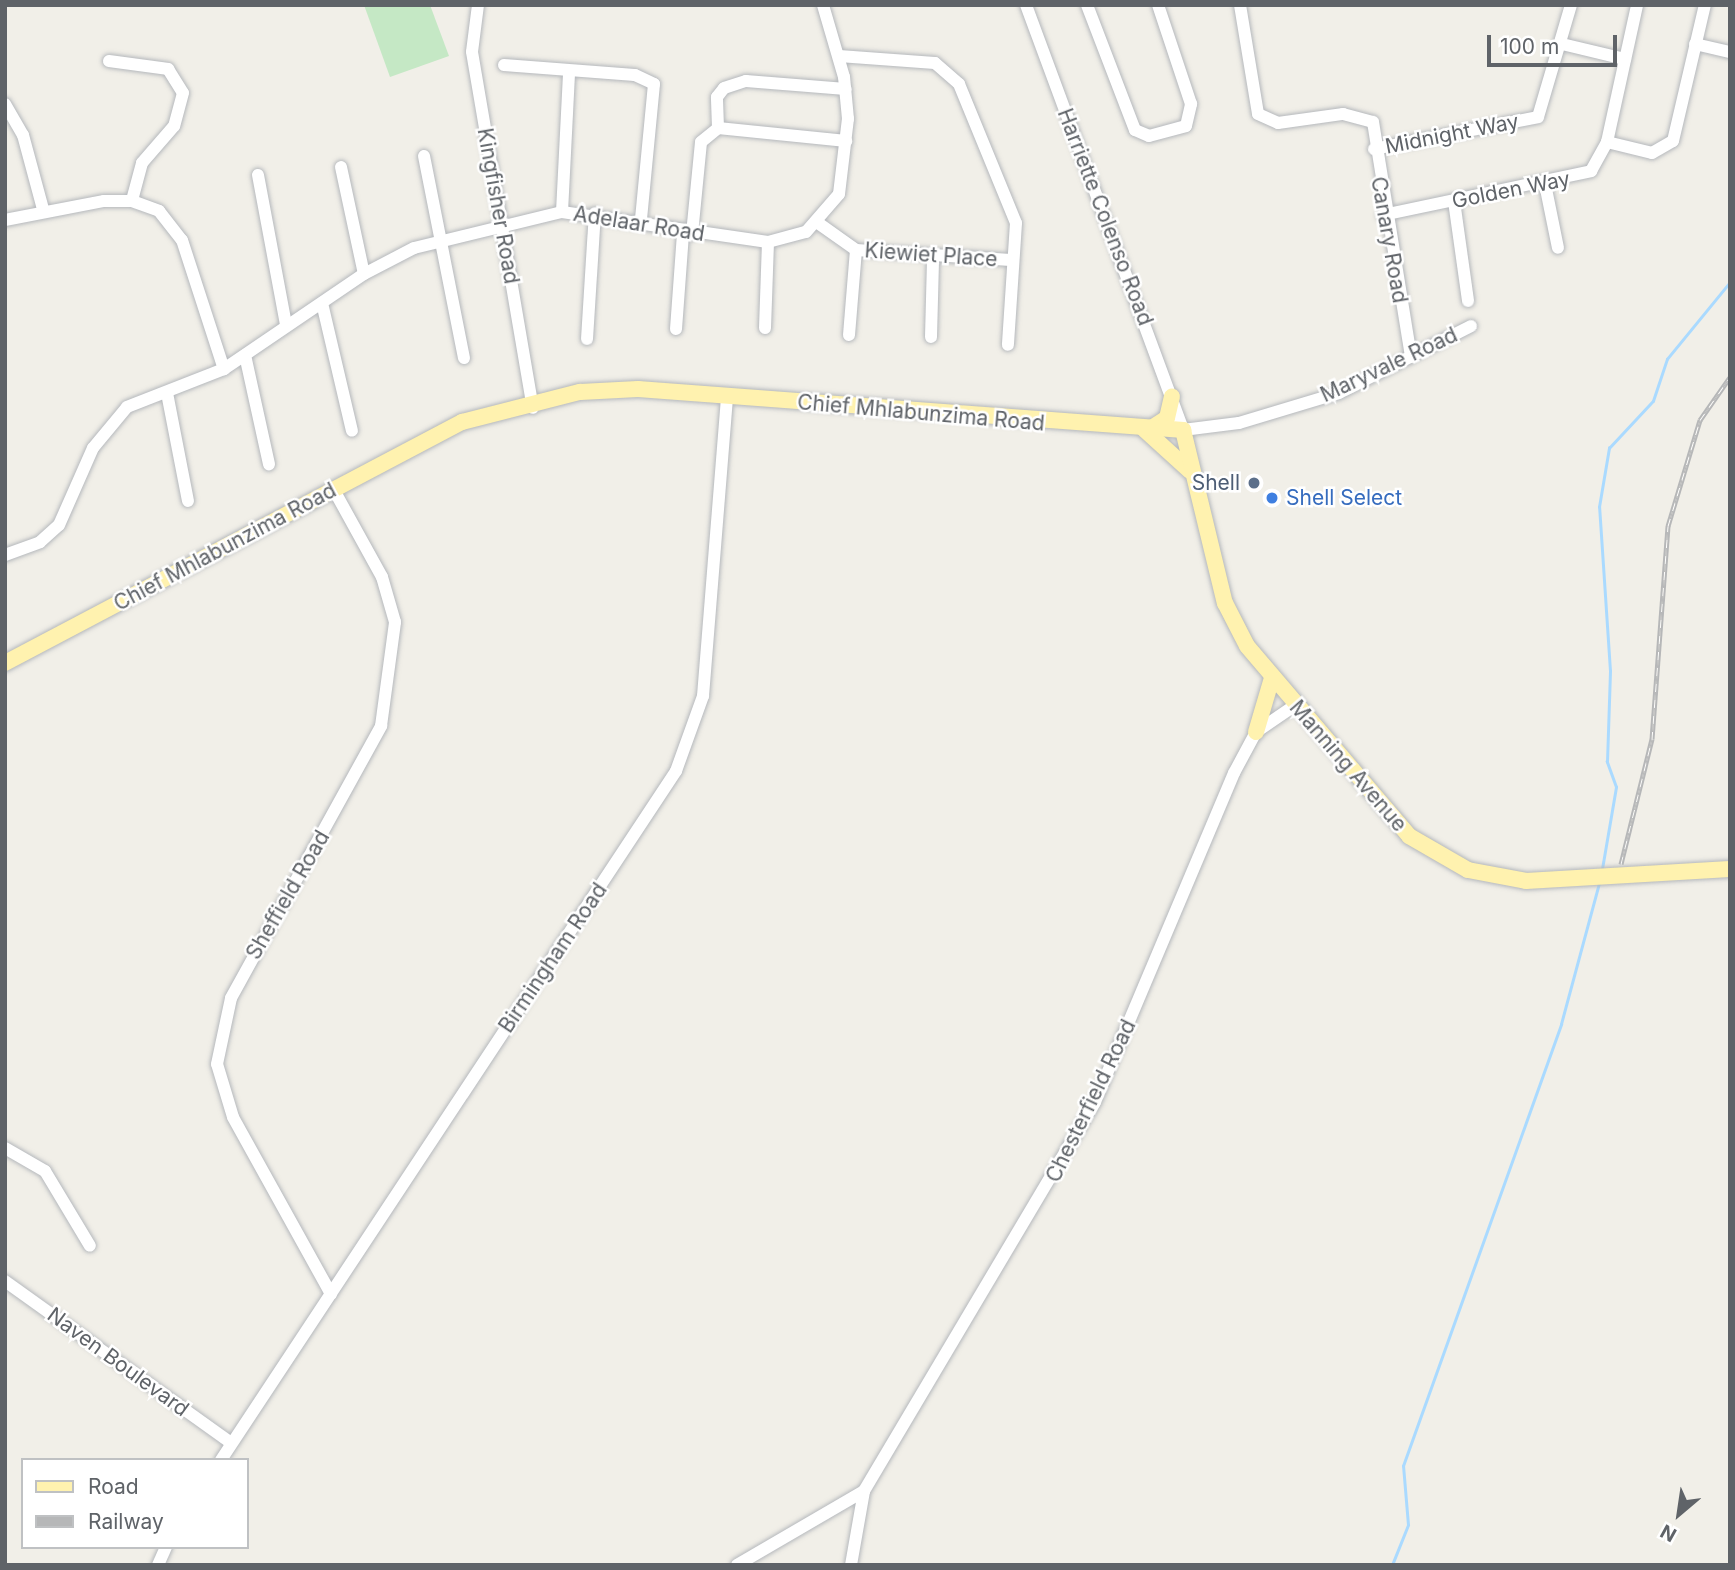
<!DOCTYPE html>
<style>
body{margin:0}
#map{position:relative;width:1735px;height:1570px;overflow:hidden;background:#f1efe8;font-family:Inter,sans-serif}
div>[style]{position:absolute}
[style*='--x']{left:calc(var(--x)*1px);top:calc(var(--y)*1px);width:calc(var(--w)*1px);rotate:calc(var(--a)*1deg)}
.green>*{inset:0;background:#c5e8c5}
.stream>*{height:2.5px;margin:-1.25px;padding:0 1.25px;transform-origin:1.25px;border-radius:1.25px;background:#aadaff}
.roads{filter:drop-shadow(0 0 2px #b5b8bc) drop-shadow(0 0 2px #b5b8bc)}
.minor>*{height:12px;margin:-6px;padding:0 6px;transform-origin:6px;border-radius:6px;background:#fff}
.major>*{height:16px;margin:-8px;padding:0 8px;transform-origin:8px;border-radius:8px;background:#fff2af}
.rail>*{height:5px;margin-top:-2.5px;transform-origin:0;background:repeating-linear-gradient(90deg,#fff 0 8px,#b6b7b8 0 16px);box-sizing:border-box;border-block:2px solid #b6b7b8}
.dots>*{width:19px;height:19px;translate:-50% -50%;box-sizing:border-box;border:4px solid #fff;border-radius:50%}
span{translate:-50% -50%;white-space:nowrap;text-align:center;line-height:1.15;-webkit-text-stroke:5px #fff;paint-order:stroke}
.street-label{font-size:21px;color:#5f6368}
.service-label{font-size:21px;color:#4e5e75}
.right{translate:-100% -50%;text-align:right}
.shop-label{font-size:21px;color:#366cbe}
.left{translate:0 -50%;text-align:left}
.frame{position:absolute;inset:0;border:7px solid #5f6368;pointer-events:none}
.legend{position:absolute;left:21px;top:1458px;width:228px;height:91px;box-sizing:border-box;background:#fff;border:2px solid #bfc1c3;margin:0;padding:9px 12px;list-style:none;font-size:21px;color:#5f6368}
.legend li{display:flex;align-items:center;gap:14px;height:35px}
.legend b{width:35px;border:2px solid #bfc1c3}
.north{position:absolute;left:1644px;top:1479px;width:70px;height:70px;-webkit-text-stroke:5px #fff;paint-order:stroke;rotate:209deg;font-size:19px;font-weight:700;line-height:28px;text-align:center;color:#5f6368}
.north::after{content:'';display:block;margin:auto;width:24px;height:32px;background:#5f6368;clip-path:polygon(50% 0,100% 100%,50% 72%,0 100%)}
.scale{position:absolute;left:1487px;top:35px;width:130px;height:32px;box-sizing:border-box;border:4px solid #5f6368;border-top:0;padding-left:9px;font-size:21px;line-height:24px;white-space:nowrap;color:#5f6368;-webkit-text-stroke:5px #fff;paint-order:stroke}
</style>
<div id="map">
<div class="green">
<div style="clip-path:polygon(364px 5px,430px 5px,449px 56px,390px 77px)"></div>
</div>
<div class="stream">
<div style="--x:1602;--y:869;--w:83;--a:-80.3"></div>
<div style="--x:1616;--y:787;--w:27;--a:-110"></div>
<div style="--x:1607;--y:762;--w:91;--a:-88.1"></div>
<div style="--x:1610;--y:671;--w:164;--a:-93.8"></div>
<div style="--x:1599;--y:507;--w:60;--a:-80.4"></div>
<div style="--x:1609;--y:448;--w:64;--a:-46.9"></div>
<div style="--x:1653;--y:401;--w:44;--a:-71.6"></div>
<div style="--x:1667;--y:359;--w:99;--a:-50.7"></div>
<div style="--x:1392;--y:1565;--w:43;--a:-68.2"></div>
<div style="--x:1408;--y:1525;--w:59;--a:-94.8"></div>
<div style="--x:1403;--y:1466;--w:469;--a:-70.3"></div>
<div style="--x:1561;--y:1024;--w:146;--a:-74.9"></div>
</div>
<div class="roads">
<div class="minor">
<div style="--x:478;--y:5;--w:47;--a:97.3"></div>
<div style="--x:472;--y:52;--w:361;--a:80.3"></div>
<div style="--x:1026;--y:5;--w:453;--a:69.7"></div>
<div style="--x:1183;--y:430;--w:56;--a:-7.1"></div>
<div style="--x:1239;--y:423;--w:104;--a:-16.7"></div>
<div style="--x:1339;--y:393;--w:148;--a:-26.9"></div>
<div style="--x:1087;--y:5;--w:134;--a:69"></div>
<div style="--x:1135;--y:130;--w:15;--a:23"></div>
<div style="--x:1149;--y:136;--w:38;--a:-15"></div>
<div style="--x:1186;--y:126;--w:23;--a:-77"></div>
<div style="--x:1191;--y:104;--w:104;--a:-108.4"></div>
<div style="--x:1240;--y:5;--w:110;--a:80.6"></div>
<div style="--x:1258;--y:114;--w:22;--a:24"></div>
<div style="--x:1278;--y:123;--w:66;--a:-7.9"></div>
<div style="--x:1343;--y:114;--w:31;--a:15"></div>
<div style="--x:1373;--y:122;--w:238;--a:80.8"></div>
<div style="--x:1562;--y:44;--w:65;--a:13.4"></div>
<div style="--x:1695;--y:44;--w:36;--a:13"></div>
<div style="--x:839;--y:56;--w:96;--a:4.2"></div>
<div style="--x:935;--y:63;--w:32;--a:41"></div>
<div style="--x:959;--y:84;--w:150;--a:67.7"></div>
<div style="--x:1016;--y:223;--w:122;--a:93.8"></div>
<div style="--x:109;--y:61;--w:60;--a:7.7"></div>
<div style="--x:168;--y:69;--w:28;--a:58"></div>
<div style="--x:183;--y:93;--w:34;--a:105"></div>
<div style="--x:174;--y:126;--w:49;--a:130.9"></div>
<div style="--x:142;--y:163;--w:39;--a:105"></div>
<div style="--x:504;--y:65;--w:131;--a:4.4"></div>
<div style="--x:635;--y:75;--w:21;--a:25"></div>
<div style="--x:654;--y:84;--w:137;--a:95.5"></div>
<div style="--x:5;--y:104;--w:36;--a:60"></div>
<div style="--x:23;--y:135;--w:77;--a:74.9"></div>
<div style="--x:718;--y:128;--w:129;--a:5.8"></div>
<div style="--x:1607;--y:142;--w:46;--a:13.7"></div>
<div style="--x:1652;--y:153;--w:24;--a:-30"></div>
<div style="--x:1673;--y:141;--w:140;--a:-76.8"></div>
<div style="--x:1374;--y:149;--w:167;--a:-11"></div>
<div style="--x:1538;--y:117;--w:117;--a:-73.6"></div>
<div style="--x:424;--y:156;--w:206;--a:78.8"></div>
<div style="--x:341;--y:167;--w:109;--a:77.9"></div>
<div style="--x:258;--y:175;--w:152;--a:79.4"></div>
<div style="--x:1545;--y:184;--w:65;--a:78.5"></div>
<div style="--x:1454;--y:201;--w:101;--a:82"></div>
<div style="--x:562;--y:212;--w:140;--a:-87.1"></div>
<div style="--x:1383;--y:215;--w:213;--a:-11.9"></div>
<div style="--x:1591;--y:171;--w:33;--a:-61"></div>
<div style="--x:1607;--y:142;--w:140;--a:-77.6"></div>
<div style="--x:5;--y:220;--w:101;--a:-10.9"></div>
<div style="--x:104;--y:201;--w:28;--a:0"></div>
<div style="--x:132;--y:201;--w:29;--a:20"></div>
<div style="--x:159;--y:211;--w:37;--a:52"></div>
<div style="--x:182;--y:240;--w:136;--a:72"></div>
<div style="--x:818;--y:223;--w:47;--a:35.4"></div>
<div style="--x:856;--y:250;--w:155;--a:3.7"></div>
<div style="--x:692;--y:234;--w:92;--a:-84.4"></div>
<div style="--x:701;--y:142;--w:22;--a:-39"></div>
<div style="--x:718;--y:128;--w:31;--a:-92"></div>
<div style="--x:717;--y:97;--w:11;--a:-52"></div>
<div style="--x:724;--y:88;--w:23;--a:-18"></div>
<div style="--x:746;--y:81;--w:100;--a:4.6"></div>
<div style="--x:322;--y:303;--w:131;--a:76.8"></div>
<div style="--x:765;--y:328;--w:86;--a:-88"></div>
<div style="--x:676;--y:329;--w:96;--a:-85.8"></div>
<div style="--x:849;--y:335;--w:85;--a:-85.3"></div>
<div style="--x:931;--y:337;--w:78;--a:-88.5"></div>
<div style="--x:587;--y:339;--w:126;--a:-86.4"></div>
<div style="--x:245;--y:355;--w:112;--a:77.6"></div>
<div style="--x:167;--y:393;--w:110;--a:79"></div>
<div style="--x:5;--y:555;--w:37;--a:-20"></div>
<div style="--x:40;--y:542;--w:25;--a:-42"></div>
<div style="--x:59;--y:525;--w:84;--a:-66.2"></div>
<div style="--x:93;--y:448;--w:53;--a:-50.3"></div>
<div style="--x:127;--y:407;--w:104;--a:-21.4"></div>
<div style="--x:224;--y:369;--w:169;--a:-34.2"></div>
<div style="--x:364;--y:274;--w:56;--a:-27.5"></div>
<div style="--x:414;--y:248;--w:152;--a:-13.7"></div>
<div style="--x:562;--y:212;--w:208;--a:8.3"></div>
<div style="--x:768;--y:242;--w:39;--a:-15"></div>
<div style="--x:806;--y:232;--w:50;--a:-49"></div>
<div style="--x:839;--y:194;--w:76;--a:-83.2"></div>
<div style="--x:848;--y:119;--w:42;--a:-95.4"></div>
<div style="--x:844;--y:77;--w:75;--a:-106.3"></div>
<div style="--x:5;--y:1148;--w:46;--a:29.9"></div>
<div style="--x:45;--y:1171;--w:87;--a:59"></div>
<div style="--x:5;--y:1281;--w:278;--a:35.6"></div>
<div style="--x:331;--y:1294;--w:202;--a:-119"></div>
<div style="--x:233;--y:1117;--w:55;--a:-106.8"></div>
<div style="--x:217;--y:1064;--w:67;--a:-78"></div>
<div style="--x:231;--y:998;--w:311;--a:-61.1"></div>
<div style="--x:381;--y:726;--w:105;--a:-82.3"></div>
<div style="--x:395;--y:622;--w:47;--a:-106.1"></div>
<div style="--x:382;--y:577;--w:99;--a:-118.9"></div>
<div style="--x:221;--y:1460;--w:826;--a:-56.56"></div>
<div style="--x:676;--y:771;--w:80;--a:-70.2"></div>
<div style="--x:703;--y:696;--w:299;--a:-85.4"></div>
<div style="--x:158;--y:1565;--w:20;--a:-66"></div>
<div style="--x:737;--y:1565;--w:147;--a:-30.2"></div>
<div style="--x:851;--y:1565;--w:75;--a:-80"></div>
<div style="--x:864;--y:1491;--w:452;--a:-59.3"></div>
<div style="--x:1095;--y:1102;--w:357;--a:-67.1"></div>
<div style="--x:1234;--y:773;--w:47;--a:-61.8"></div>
<div style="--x:1256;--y:732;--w:46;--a:-34.4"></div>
</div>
<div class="major">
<div style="--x:1150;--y:429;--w:20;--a:-33"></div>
<div style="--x:1167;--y:418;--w:22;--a:-77"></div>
<div style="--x:1145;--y:430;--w:61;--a:42.3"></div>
<div style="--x:5;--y:663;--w:517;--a:-27.81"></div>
<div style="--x:462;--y:422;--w:122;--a:-14.3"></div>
<div style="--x:580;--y:392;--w:58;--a:-3"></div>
<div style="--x:638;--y:389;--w:547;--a:4.3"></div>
<div style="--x:1183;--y:430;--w:178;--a:76.4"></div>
<div style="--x:1225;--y:603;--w:48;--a:62.9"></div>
<div style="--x:1247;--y:646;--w:250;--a:49.5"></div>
<div style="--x:1409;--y:836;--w:68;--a:30"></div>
<div style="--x:1468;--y:870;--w:59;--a:10.7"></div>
<div style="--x:1526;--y:881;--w:204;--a:-3.4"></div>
<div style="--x:1256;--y:732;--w:56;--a:-73.5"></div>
</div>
</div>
<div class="rail">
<div style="--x:1621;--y:864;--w:129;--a:-76.1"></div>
<div style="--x:1652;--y:739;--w:214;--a:-85.7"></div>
<div style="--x:1668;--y:526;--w:111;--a:-73.2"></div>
<div style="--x:1700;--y:420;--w:52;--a:-55.1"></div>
</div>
<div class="dots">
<div style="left:1254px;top:483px;background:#5c6f8a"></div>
<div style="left:1272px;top:498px;background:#3f7fe0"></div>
</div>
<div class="street-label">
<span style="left:1452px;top:134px;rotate:-11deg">Midnight Way</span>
<span style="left:1511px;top:190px;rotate:-11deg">Golden Way</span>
<span style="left:498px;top:206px;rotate:80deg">Kingfisher Road</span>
<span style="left:1105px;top:217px;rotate:69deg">Harriette Colenso Road</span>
<span style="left:639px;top:224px;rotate:9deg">Adelaar Road</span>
<span style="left:1389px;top:240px;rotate:80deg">Canary Road</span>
<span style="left:931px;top:255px;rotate:4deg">Kiewiet Place</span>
<span style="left:1389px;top:365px;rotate:-25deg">Maryvale Road</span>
<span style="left:921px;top:413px;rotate:5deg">Chief Mhlabunzima Road</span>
<span style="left:225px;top:547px;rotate:-28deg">Chief Mhlabunzima Road</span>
<span style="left:1348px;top:766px;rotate:49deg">Manning Avenue</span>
<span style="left:288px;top:895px;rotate:-60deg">Sheffield Road</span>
<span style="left:553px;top:958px;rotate:-56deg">Birmingham Road</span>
<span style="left:1091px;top:1101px;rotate:-64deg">Chesterfield Road</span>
<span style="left:118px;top:1362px;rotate:36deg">Naven Boulevard</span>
</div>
<div class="service-label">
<span class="right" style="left:1240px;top:483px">Shell</span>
</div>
<div class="shop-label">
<span class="left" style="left:1286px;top:498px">Shell Select</span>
</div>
<div class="frame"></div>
<ul class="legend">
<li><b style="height:9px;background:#fff2af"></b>Road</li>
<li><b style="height:9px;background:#b6b7b8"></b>Railway</li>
</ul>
<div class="north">N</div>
<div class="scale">100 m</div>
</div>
